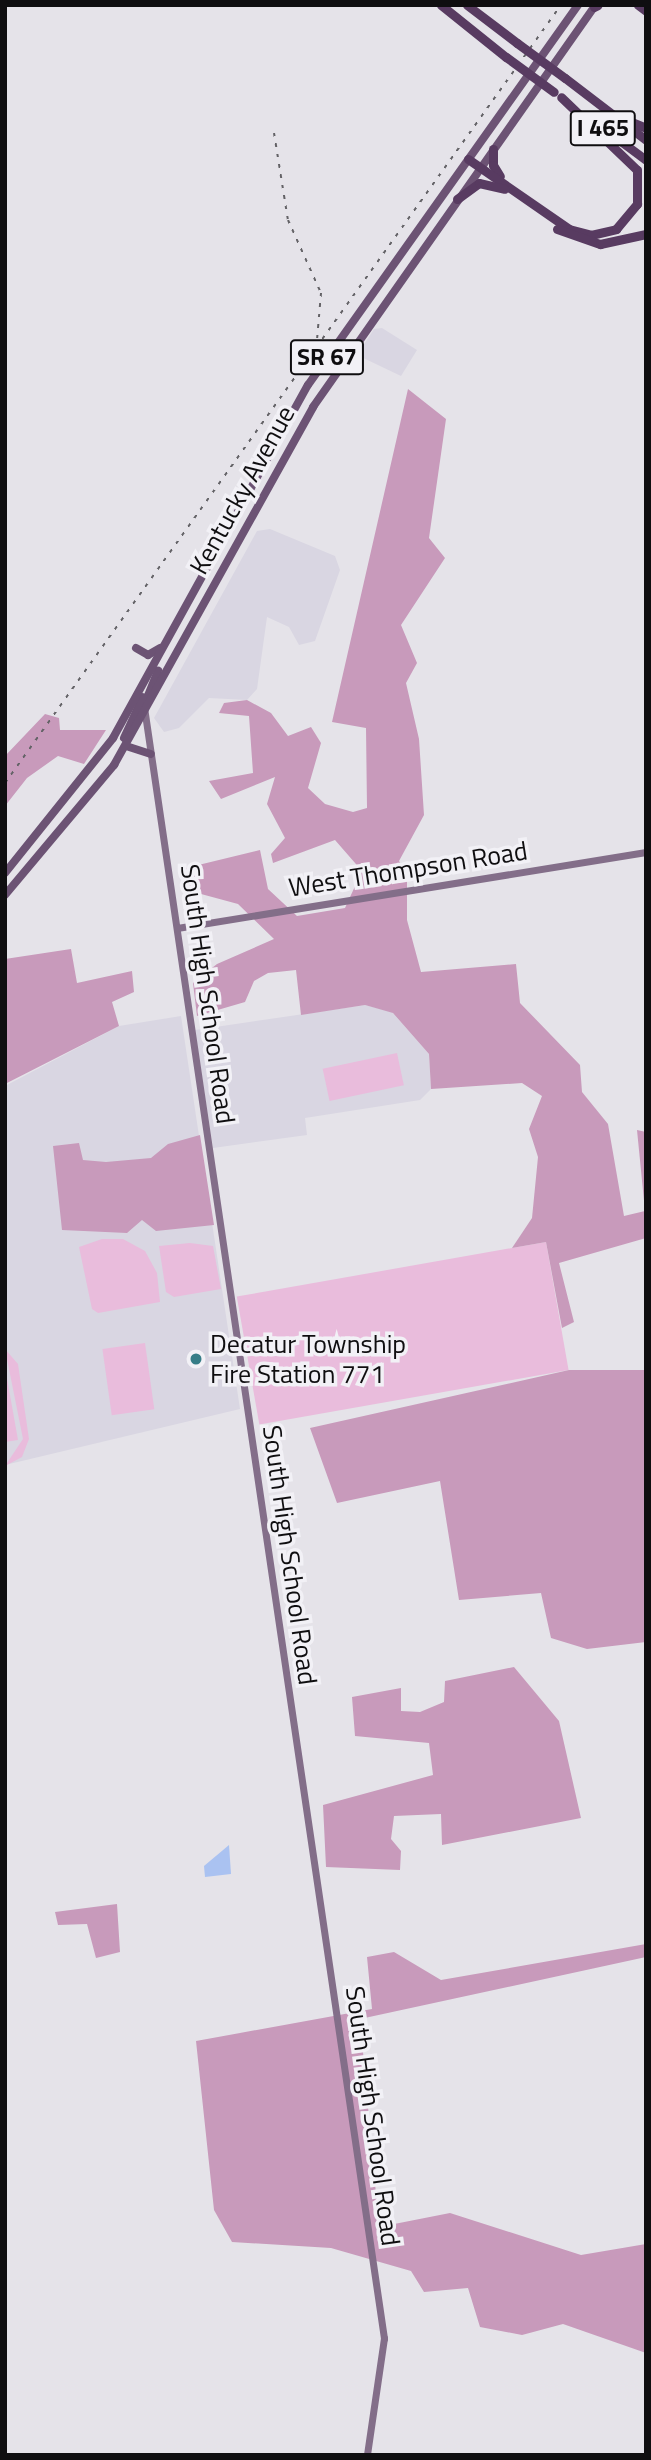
<!DOCTYPE html>
<style>
body{margin:0}
#map{position:relative;width:651px;height:2460px;overflow:hidden;background:#e5e3e9;font-family:"Titillium Web",sans-serif}
div>[style]{position:absolute}
[style*='--x']{left:calc(var(--x)*1px);top:calc(var(--y)*1px);width:calc(var(--w)*1px);rotate:calc(var(--a)*1deg)}
.built>*{inset:0;background:#d9d6e2}
.green>*{inset:0;background:#e9bcdc;transform-origin:0 0}
.forest>*{inset:0;background:#c89abb}
.water>*{inset:0;background:#aac2f1}
.secondary>*{height:7px;margin:-3.5px;padding:0 3.5px;transform-origin:3.5px;border-radius:3.5px;background:#836e89}
.primary>*{height:8px;margin:-4px;padding:0 4px;transform-origin:4px;border-radius:4px;background:#6c5374}
.motorway>*{height:9px;margin:-4.5px;padding:0 4.5px;transform-origin:4.5px;border-radius:4.5px;background:#583b61}
.rail>*{height:2px;margin-top:-1px;transform-origin:0;background:repeating-linear-gradient(90deg,#636266 0 3.5px,transparent 0 10.5px)}
.motorway-bridge>*{height:9px;margin:-4.5px;padding:0 4.5px;transform-origin:4.5px;border-radius:4.5px;background:#583b61}
.dots>*{width:19px;height:19px;translate:-50% -50%;box-sizing:border-box;border:4px solid #f2f1f6;border-radius:50%}
span{translate:-50% -50%;white-space:nowrap;text-align:center;line-height:1.15;-webkit-text-stroke:7px #f2f1f6;paint-order:stroke}
.shield-label span{padding:2px 5px;background:#f2f1f6;border:2px solid;border-radius:5px;-webkit-text-stroke-width:0}
.shield-label{font-size:24px;color:#0f0e10;font-weight:700}
.street-label{font-size:26px;color:#0f0e10}
.poi-label{font-size:26px;color:#0f0e10}
.left{translate:0 -50%;text-align:left}
.frame{position:absolute;inset:0;border:7px solid #0f0e10;pointer-events:none}
</style>
<div id="map">
<div class="built">
<div style="clip-path:polygon(382px 328px,417px 350px,401px 376px,357px 355px,374px 329px)"></div>
<div style="clip-path:polygon(270px 529px,335px 556px,340px 570px,315px 641px,299px 645px,289px 627px,267px 617px,257px 689px,247px 700px,209px 698px,179px 728px,164px 732px,154px 718px,257px 531px)"></div>
<div style="clip-path:polygon(365px 1005px,392px 1012px,429px 1054px,431px 1089px,420px 1100px,305px 1118px,307px 1135px,213px 1148px,195px 1030px)"></div>
<div style="clip-path:polygon(181px 1016px,240px 1409px,5px 1465px,5px 1086px,119px 1026px)"></div>
</div>
<div class="green">
<div style="left:397px;top:1053px;width:33px;height:76px;rotate:78deg"></div>
<div style="clip-path:polygon(102px 1239px,123px 1239px,145px 1251px,157px 1273px,160px 1302px,98px 1313px,92px 1309px,79px 1247px)"></div>
<div style="left:546px;top:1242px;width:130px;height:314px;rotate:80deg"></div>
<div style="clip-path:polygon(190px 1243px,213px 1246px,221px 1289px,174px 1297px,166px 1292px,159px 1246px)"></div>
<div style="left:145px;top:1343px;width:67px;height:43px;rotate:82deg"></div>
<div style="clip-path:polygon(5px 1349px,18px 1364px,29px 1439px,22px 1457px,5px 1466px,23px 1439px)"></div>
<div style="clip-path:polygon(5px 1367px,18px 1440px,5px 1442px)"></div>
</div>
<div class="forest">
<div style="clip-path:polygon(408px 389px,446px 419px,429px 538px,445px 558px,401px 625px,417px 663px,406px 683px,419px 739px,424px 815px,399px 861px,407px 874px,407px 920px,421px 972px,516px 964px,520px 1003px,580px 1065px,582px 1092px,608px 1124px,624px 1216px,645px 1211px,637px 1130px,646px 1132px,646px 1238px,559px 1263px,574px 1322px,562px 1328px,546px 1242px,512px 1248px,532px 1218px,538px 1157px,529px 1129px,542px 1096px,522px 1083px,431px 1089px,429px 1054px,393px 1013px,365px 1005px,301px 1015px,296px 970px,268px 973px,254px 981px,245px 1002px,197px 1016px,193px 983px,217px 964px,274px 939px,238px 904px,190px 891px,186px 868px,260px 850px,268px 889px,297px 916px,345px 908px,362px 871px,335px 840px,273px 863px,271px 854px,285px 838px,267px 804px,275px 777px,221px 799px,209px 781px,253px 773px,249px 716px,219px 713px,224px 703px,247px 700px,271px 713px,288px 736px,311px 727px,321px 743px,308px 788px,325px 804px,353px 812px,367px 808px,366px 728px,332px 722px)"></div>
<div style="clip-path:polygon(45px 714px,59px 718px,60px 730px,106px 730px,84px 764px,58px 756px,27px 778px,5px 806px,5px 756px)"></div>
<div style="clip-path:polygon(71px 949px,77px 983px,132px 971px,134px 992px,112px 1002px,119px 1026px,5px 1084px,5px 959px)"></div>
<div style="clip-path:polygon(200px 1135px,214px 1225px,156px 1231px,142px 1220px,127px 1233px,62px 1230px,53px 1146px,79px 1143px,83px 1160px,106px 1162px,151px 1158px,168px 1144px)"></div>
<div style="clip-path:polygon(569px 1370px,646px 1370px,646px 1642px,587px 1649px,551px 1638px,541px 1593px,459px 1600px,440px 1481px,337px 1503px,310px 1428px)"></div>
<div style="clip-path:polygon(514px 1667px,559px 1721px,581px 1818px,442px 1845px,441px 1814px,394px 1816px,391px 1839px,401px 1851px,400px 1870px,326px 1867px,323px 1805px,433px 1775px,429px 1743px,355px 1736px,352px 1697px,401px 1688px,401px 1711px,420px 1712px,444px 1702px,445px 1681px)"></div>
<div style="clip-path:polygon(117px 1904px,120px 1952px,96px 1958px,87px 1924px,58px 1925px,55px 1912px)"></div>
<div style="clip-path:polygon(646px 1944px,646px 1957px,360px 2019px,379px 2227px,450px 2213px,581px 2255px,646px 2244px,646px 2353px,563px 2324px,522px 2335px,480px 2327px,468px 2288px,424px 2292px,411px 2271px,331px 2248px,232px 2242px,214px 2210px,196px 2041px,372px 2009px,367px 1957px,394px 1952px,441px 1980px)"></div>
</div>
<div class="water">
<div style="clip-path:polygon(229px 1845px,231px 1874px,205px 1877px,204px 1866px)"></div>
</div>
<div class="secondary">
<div style="--x:144;--y:707;--w:1649;--a:81.63"></div>
<div style="--x:384;--y:2338;--w:118;--a:98.3"></div>
<div style="--x:177;--y:928;--w:475;--a:-9.2"></div>
</div>
<div class="primary">
<div style="--x:136;--y:648;--w:14;--a:30"></div>
<div style="--x:148;--y:655;--w:14;--a:-30"></div>
<div style="--x:145;--y:703;--w:35;--a:-68"></div>
<div style="--x:124;--y:738;--w:45;--a:-65.1"></div>
<div style="--x:126;--y:746;--w:26;--a:18"></div>
<div style="--x:5;--y:873;--w:173;--a:-51.3"></div>
<div style="--x:113;--y:738;--w:403;--a:-61.1"></div>
<div style="--x:308;--y:385;--w:466;--a:-54.6"></div>
<div style="--x:5;--y:895;--w:170;--a:-50"></div>
<div style="--x:114;--y:765;--w:410;--a:-60.9"></div>
<div style="--x:313;--y:407;--w:492;--a:-54.9"></div>
</div>
<div class="motorway">
<div style="--x:441;--y:5;--w:83;--a:38.7"></div>
<div style="--x:467;--y:5;--w:63;--a:37.2"></div>
<div style="--x:638;--y:5;--w:10;--a:37"></div>
<div style="--x:594;--y:7;--w:4;--a:-27"></div>
<div style="--x:565;--y:78;--w:102;--a:37.4"></div>
<div style="--x:624;--y:119;--w:24;--a:22"></div>
<div style="--x:599;--y:125;--w:59;--a:36.7"></div>
<div style="--x:493;--y:149;--w:16;--a:90"></div>
<div style="--x:493;--y:165;--w:13;--a:58"></div>
<div style="--x:468;--y:159;--w:123;--a:34.7"></div>
<div style="--x:569;--y:229;--w:23;--a:15"></div>
<div style="--x:591;--y:235;--w:26;--a:-13"></div>
<div style="--x:616;--y:229;--w:33;--a:-50"></div>
<div style="--x:637;--y:204;--w:34;--a:-90"></div>
<div style="--x:637;--y:170;--w:105;--a:-136.2"></div>
<div style="--x:457;--y:199;--w:27;--a:-36"></div>
<div style="--x:479;--y:183;--w:26;--a:13"></div>
<div style="--x:557;--y:229;--w:46;--a:19.2"></div>
<div style="--x:600;--y:244;--w:47;--a:-12.3"></div>
</div>
<div class="rail">
<div style="--x:274;--y:133;--w:88;--a:80.9"></div>
<div style="--x:288;--y:220;--w:80;--a:65.7"></div>
<div style="--x:321;--y:293;--w:47;--a:94.9"></div>
<div style="--x:5;--y:783;--w:956;--a:-54.45"></div>
</div>
<div class="motorway-bridge">
<div style="--x:517;--y:43;--w:59;--a:36.1"></div>
<div style="--x:506;--y:57;--w:59;--a:36.1"></div>
</div>
<div class="dots">
<div style="left:196px;top:1359px;background:#367d87"></div>
</div>
<div class="shield-label">
<span style="left:603px;top:128px">I 465</span>
<span style="left:327px;top:357px">SR 67</span>
</div>
<div class="street-label">
<span style="left:242px;top:490px;rotate:-61deg">Kentucky Avenue</span>
<span style="left:408px;top:869px;rotate:-9deg">West Thompson Road</span>
<span style="left:208px;top:994px;rotate:82deg">South High School Road</span>
<span style="left:290px;top:1555px;rotate:82deg">South High School Road</span>
<span style="left:373px;top:2116px;rotate:82deg">South High School Road</span>
</div>
<div class="poi-label">
<span class="left" style="left:210px;top:1359px">Decatur Township<br>Fire Station 771</span>
</div>
<div class="frame"></div>
</div>
